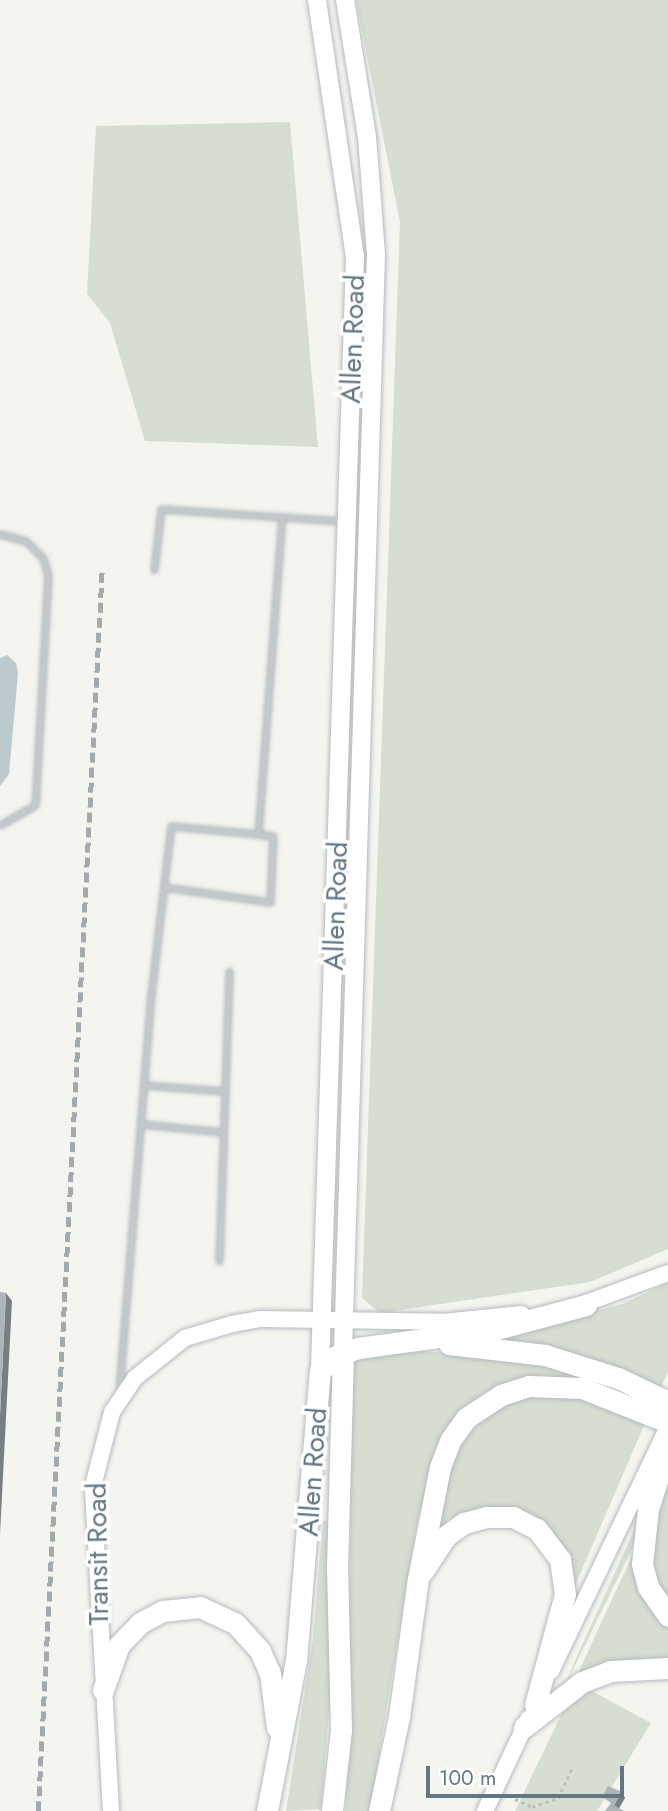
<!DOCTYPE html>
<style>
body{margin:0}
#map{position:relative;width:668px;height:1811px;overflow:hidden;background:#f5f5f0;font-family:Jost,sans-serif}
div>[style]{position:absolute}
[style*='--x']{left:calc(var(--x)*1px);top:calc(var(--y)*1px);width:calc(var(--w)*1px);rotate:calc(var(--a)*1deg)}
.green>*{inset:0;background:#d6ddd1}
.water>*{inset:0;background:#bccace}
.path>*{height:2.5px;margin-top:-1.25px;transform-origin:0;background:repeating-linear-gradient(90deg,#bdbfc1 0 3.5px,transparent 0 7px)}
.roads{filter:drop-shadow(0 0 2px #b5bbbf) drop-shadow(0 0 2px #b5bbbf)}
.lane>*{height:5px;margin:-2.5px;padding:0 2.5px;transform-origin:2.5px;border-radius:2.5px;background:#c3c8ca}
.secondary>*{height:16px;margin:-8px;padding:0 8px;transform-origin:8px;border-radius:8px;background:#fff}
.primary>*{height:18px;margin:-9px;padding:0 9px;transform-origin:9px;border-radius:9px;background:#fff}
.highway>*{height:21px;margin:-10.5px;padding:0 10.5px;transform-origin:10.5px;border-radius:10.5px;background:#fff}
.rail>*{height:4.5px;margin-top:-2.25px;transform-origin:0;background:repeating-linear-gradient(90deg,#a3aaaf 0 10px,transparent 0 15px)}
.shaded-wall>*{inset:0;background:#787f82}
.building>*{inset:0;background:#acb6b9}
span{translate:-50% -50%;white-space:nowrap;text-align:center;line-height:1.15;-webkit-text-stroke:7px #fff;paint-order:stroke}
.street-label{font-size:28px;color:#617784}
.scale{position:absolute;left:426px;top:1766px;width:198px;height:32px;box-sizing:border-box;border:4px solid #617784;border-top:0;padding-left:9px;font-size:21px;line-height:24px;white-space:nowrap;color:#617784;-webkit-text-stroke:5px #fff;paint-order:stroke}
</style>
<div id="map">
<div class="green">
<div style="clip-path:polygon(356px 0,668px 0,668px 1249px,590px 1282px,380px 1313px,362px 1298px,400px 222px)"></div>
<div style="clip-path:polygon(290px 122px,318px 447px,145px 441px,110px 323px,87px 294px,96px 126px)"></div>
<div style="clip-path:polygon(668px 1283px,668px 1372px,660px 1389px,499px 1342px,498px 1336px,622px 1304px)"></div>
<div style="clip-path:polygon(415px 1350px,565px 1366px,588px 1381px,540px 1376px,517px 1380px,436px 1452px,417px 1523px,370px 1811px,346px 1811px,353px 1361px)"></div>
<div style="clip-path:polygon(536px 1394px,593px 1400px,646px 1421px,571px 1595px,568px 1560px,490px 1507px,451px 1518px,433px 1533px,452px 1459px,464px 1438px,492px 1409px)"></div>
<div style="clip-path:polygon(668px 1482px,668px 1601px,652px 1569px,656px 1521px)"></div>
<div style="clip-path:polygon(330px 1520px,331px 1687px,321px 1809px,286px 1811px,313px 1639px,323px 1521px)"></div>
<div style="clip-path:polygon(637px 1524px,635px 1543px,564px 1688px,577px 1656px)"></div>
<div style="clip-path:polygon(634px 1552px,668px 1624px,668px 1661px,578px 1673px)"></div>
<div style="clip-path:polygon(590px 1690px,651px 1723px,597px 1811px,515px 1811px,562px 1713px)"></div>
</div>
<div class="water">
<div style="clip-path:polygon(7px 655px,16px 663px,18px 673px,9px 774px,0 786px,0 658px)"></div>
</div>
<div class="path">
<div style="--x:515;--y:1799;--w:19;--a:25"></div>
<div style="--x:532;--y:1807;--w:28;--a:-19"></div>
<div style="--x:558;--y:1798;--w:35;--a:-65"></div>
</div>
<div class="roads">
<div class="lane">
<div style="--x:0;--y:534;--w:27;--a:15"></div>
<div style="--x:26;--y:541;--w:24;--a:45"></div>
<div style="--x:43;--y:558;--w:19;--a:74"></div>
<div style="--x:48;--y:576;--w:229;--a:93.2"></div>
<div style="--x:35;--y:805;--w:40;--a:150.3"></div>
<div style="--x:154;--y:570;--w:61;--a:-83.5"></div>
<div style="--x:161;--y:509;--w:183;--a:3.8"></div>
<div style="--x:164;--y:887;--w:107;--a:8.1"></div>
<div style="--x:270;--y:902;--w:66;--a:-87.4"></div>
<div style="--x:273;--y:836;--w:15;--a:-172"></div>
<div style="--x:144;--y:1085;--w:80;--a:4.3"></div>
<div style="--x:141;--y:1124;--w:82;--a:5.6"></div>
<div style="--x:219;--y:1261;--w:290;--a:-88"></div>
<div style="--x:119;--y:1391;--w:397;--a:-85.4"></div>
<div style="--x:151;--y:995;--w:170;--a:-83.3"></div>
<div style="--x:171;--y:826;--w:87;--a:5.3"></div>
<div style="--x:258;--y:834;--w:318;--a:-85.7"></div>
</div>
<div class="secondary">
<div style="--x:575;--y:1307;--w:99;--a:-20.1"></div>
<div style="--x:551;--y:1671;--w:271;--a:-64.4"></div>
<div style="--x:111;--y:1811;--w:325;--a:-93.2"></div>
<div style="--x:93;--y:1486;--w:76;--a:-75.6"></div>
<div style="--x:112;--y:1412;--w:41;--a:-55.9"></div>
<div style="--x:135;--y:1378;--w:64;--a:-38.7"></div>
<div style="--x:185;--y:1338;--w:49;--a:-16.6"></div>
<div style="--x:232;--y:1324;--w:29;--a:-10"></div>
<div style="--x:261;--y:1319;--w:182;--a:0.9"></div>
<div style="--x:443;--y:1322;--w:79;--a:-5.8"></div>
<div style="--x:485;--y:1811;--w:102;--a:-64.9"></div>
</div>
<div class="primary">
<div style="--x:317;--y:0;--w:259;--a:81.6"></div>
<div style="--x:355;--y:256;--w:1116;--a:91.8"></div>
<div style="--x:343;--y:1352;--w:1098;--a:-88.28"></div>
<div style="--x:376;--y:254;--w:117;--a:-94.4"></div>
<div style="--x:367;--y:137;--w:139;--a:-99.1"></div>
</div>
<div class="highway">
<div style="--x:449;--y:1344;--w:97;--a:6.5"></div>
<div style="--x:545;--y:1355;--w:77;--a:17.5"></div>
<div style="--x:618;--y:1378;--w:55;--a:25.6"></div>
<div style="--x:668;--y:1446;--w:66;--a:107.6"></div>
<div style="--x:648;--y:1509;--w:55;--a:96.2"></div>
<div style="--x:642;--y:1564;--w:24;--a:75"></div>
<div style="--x:648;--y:1587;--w:35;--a:55"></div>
<div style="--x:423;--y:1571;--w:42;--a:-56.7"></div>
<div style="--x:446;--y:1536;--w:22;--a:-36"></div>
<div style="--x:464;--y:1523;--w:23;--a:-15"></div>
<div style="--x:486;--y:1517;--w:27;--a:0"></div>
<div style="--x:513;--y:1517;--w:27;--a:27"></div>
<div style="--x:537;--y:1529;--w:38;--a:53"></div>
<div style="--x:560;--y:1559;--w:35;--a:82"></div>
<div style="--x:565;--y:1594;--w:115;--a:105.1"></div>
<div style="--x:103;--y:1690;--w:48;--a:-70.4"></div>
<div style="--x:119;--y:1645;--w:30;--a:-46"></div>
<div style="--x:140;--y:1623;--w:26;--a:-28"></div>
<div style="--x:163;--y:1611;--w:37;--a:-6"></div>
<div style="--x:200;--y:1607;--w:38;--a:25"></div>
<div style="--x:235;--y:1623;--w:38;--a:48"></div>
<div style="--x:260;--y:1651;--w:24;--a:66"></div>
<div style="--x:270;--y:1673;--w:55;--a:82.7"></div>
<div style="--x:524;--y:1727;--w:73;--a:-37.8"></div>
<div style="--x:582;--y:1682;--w:30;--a:-21"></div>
<div style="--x:610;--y:1671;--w:58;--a:-3"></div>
<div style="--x:267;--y:1811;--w:153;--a:-79.1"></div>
<div style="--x:296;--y:1661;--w:291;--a:-85.3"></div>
<div style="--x:320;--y:1371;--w:22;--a:-43"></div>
<div style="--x:336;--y:1356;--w:23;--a:-20"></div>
<div style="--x:358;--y:1348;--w:139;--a:-7.8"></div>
<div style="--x:496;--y:1329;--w:93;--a:-14.9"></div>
<div style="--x:332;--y:1811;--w:81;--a:-83.7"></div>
<div style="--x:341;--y:1730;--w:162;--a:-91.4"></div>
<div style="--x:337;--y:1568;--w:216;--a:-88.4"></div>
<div style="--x:379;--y:1811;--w:96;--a:-78"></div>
<div style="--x:399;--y:1717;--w:139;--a:-82.2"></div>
<div style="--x:418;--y:1579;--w:114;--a:-78.9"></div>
<div style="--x:440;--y:1467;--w:30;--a:-69"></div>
<div style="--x:451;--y:1439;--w:26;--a:-54"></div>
<div style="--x:466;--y:1418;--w:42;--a:-33.3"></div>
<div style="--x:501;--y:1395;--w:29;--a:-18"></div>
<div style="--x:529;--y:1386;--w:53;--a:2.2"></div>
<div style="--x:582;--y:1388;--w:92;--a:21.6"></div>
</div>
</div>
<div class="rail">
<div style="--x:38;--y:1811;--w:1244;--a:-87.05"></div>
</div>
<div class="shaded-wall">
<div style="clip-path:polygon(6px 1293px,12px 1301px,0 1534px,0 1415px)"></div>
<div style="clip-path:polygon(622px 1792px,625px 1798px,618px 1810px,614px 1805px)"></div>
</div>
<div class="building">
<div style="clip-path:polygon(0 1292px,6px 1293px,0 1415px)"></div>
<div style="clip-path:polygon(608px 1786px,622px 1792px,614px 1805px,624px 1811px,605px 1811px,611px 1803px,602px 1797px)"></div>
</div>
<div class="street-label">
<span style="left:353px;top:339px;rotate:-88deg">Allen Road</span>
<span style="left:336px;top:906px;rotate:-88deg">Allen Road</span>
<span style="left:313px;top:1472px;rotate:-86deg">Allen Road</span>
<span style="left:98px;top:1554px;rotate:-91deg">Transit Road</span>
</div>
<div class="scale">100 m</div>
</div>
